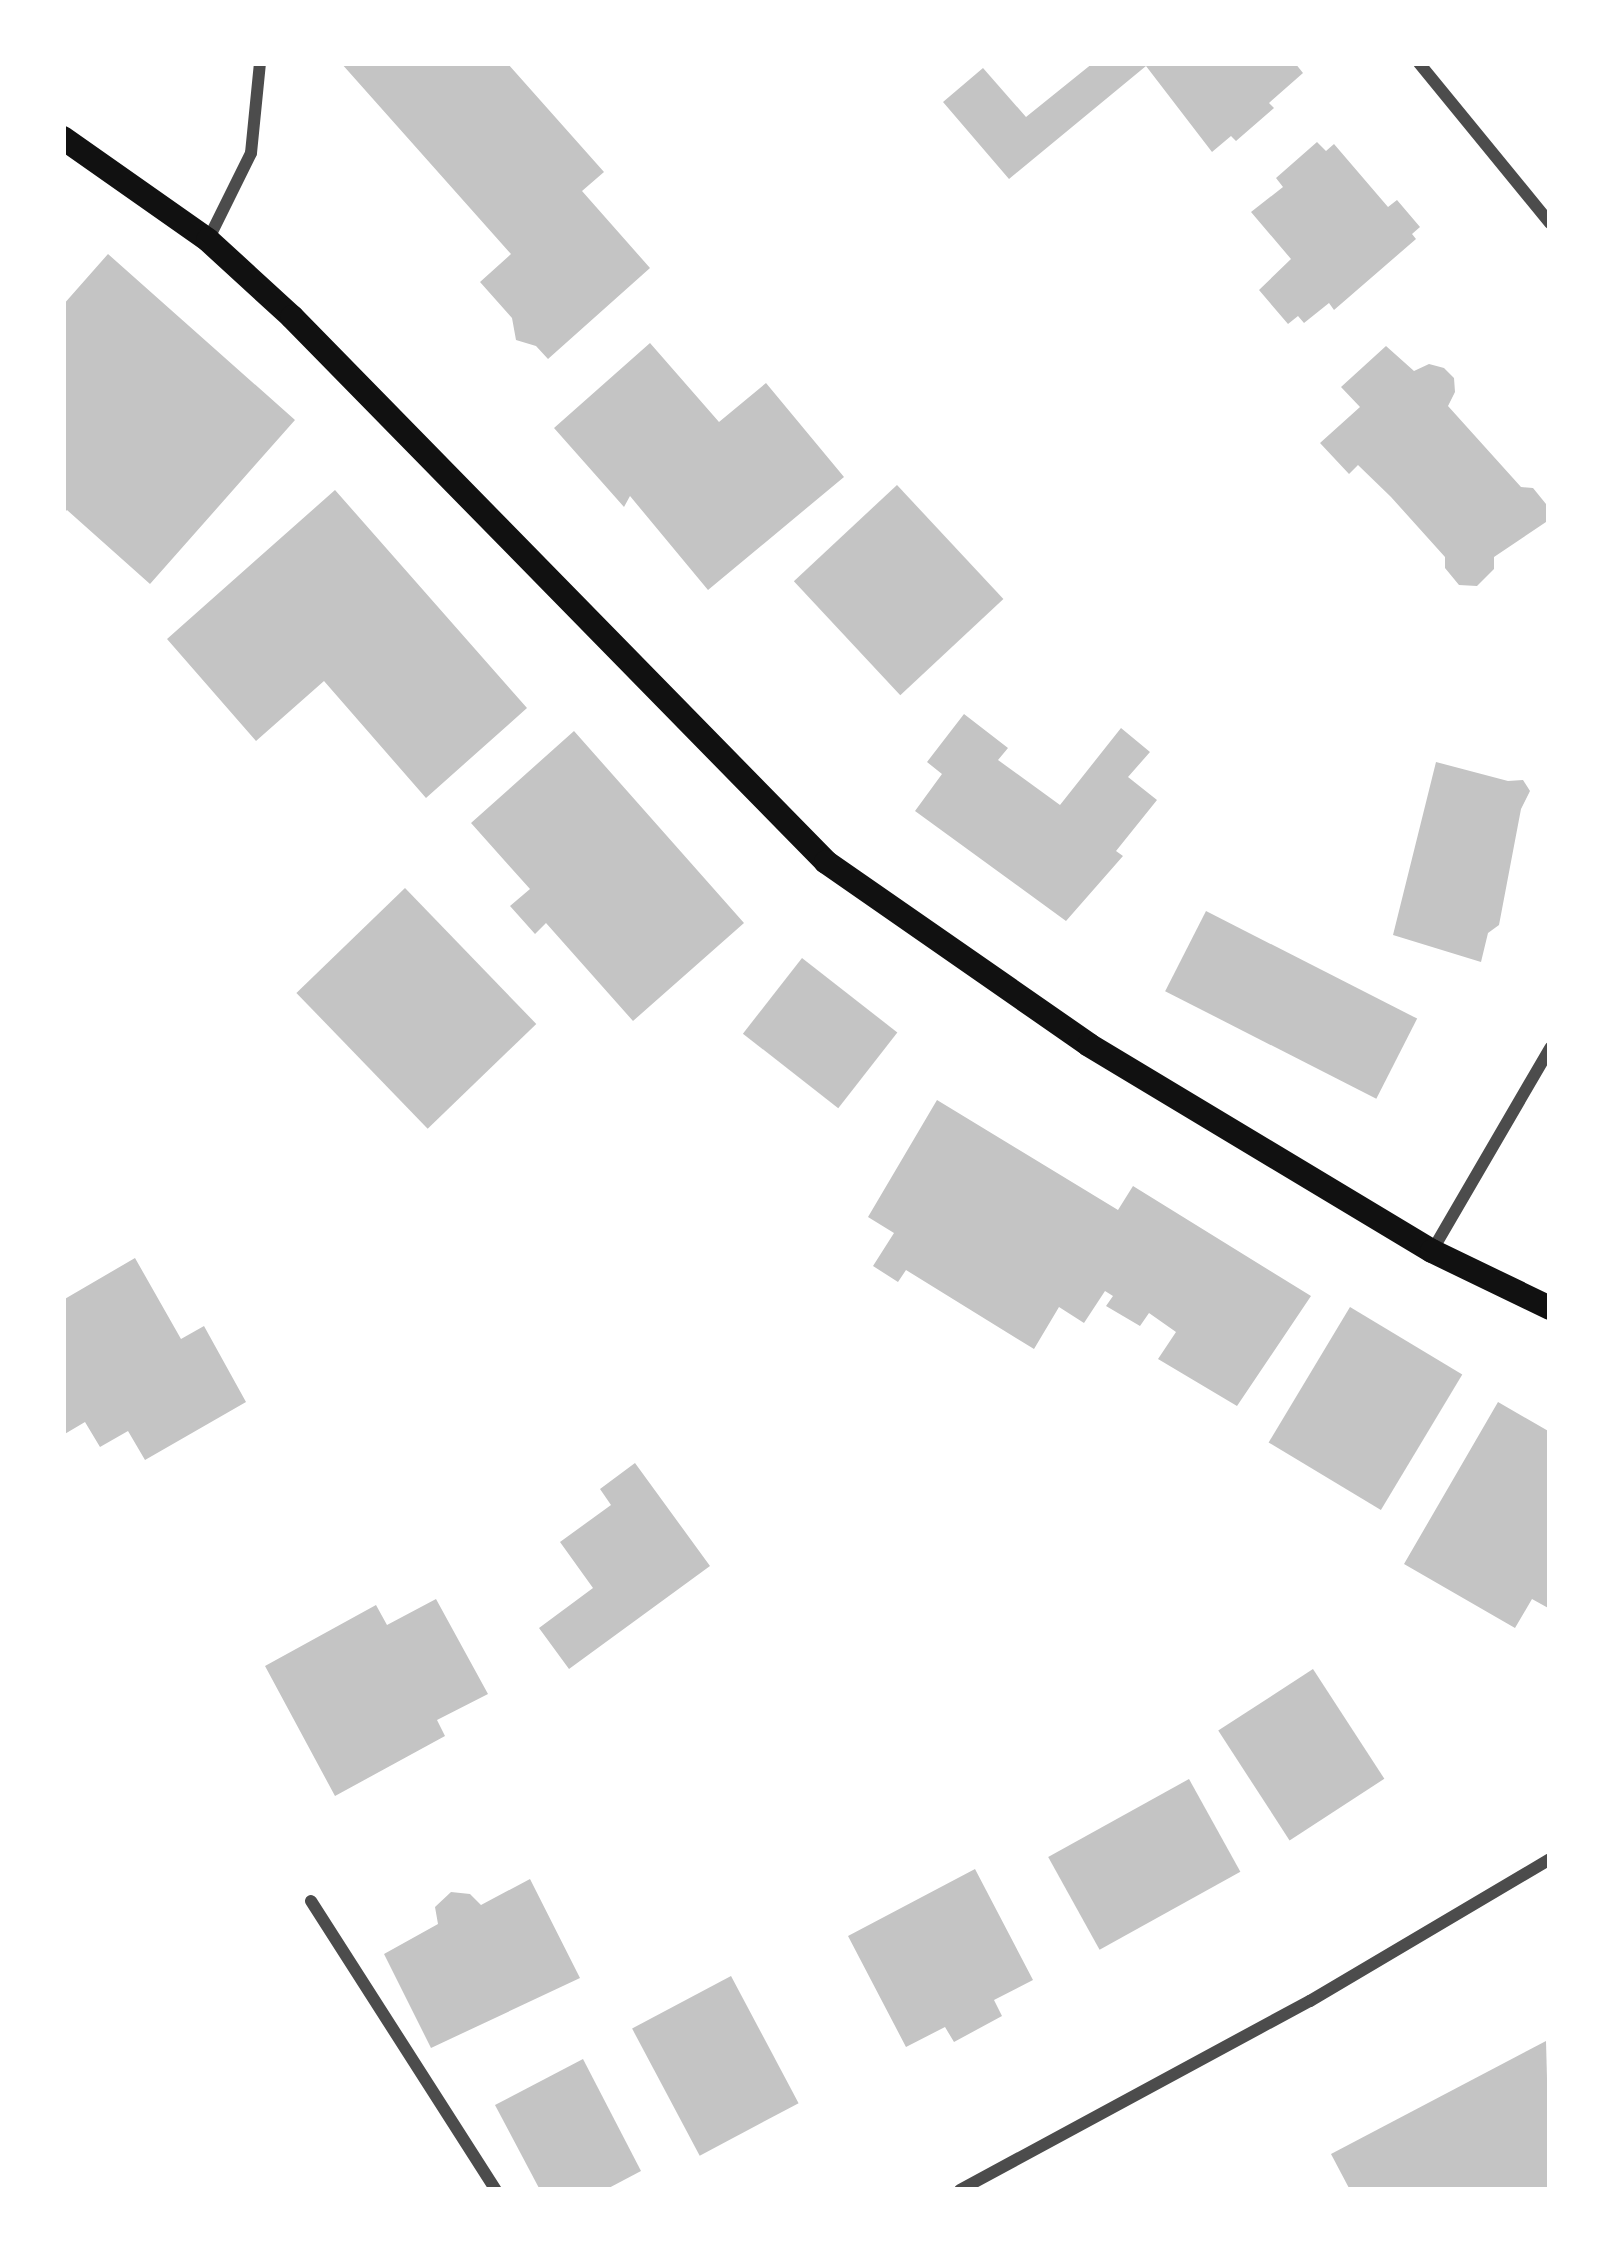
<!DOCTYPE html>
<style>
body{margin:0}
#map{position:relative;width:1613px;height:2253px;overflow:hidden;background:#fff;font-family:"Crimson Pro",serif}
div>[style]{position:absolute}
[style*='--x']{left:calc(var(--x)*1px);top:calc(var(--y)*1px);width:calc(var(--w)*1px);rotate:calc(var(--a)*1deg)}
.building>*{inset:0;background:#c4c4c4;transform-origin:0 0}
.minor>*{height:12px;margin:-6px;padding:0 6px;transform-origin:6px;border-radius:6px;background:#4c4c4c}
.secondary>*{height:24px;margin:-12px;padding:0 12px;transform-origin:12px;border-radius:12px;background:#111}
span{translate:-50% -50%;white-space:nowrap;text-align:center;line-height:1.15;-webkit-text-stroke:10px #fff;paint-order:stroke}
.frame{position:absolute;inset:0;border:66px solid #fff;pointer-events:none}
</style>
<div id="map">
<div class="building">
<div style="clip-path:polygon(341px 63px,507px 63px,604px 172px,582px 191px,650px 268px,548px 359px,536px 346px,516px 340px,512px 318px,480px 282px,511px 254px)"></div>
<div style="clip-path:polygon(1093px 63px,1295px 63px,1303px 73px,1269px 103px,1274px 108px,1236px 141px,1231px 136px,1212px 152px,1146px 66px,1009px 179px,943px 102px,983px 68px,1026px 117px)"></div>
<div style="clip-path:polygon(1317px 142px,1326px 151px,1334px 144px,1388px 207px,1397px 200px,1420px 227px,1412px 234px,1416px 239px,1334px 310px,1329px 303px,1304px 323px,1298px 316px,1288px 324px,1259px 290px,1291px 259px,1251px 212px,1283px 187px,1276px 178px)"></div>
<div style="clip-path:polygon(108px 254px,295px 420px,150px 584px,67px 510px,63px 514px,63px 305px)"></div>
<div style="clip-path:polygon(650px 343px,719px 422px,766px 383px,844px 477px,708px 590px,630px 496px,624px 507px,554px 428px)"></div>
<div style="clip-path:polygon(1386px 346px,1414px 371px,1429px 364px,1444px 368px,1454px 378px,1455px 392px,1448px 406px,1521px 487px,1533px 488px,1546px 504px,1546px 522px,1494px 557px,1494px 569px,1477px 586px,1459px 585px,1445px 568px,1445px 557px,1391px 497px,1358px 465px,1349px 474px,1320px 443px,1360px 407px,1341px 387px)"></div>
<div style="left:897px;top:485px;width:156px;height:141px;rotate:47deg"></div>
<div style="clip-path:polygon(335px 490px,527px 708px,426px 798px,324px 681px,256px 741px,167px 639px)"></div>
<div style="clip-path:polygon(964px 714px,1008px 748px,998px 760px,1060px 805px,1121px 728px,1150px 752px,1128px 777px,1157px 800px,1116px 851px,1123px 856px,1066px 921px,915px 811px,942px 774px,927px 762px)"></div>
<div style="clip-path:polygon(574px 731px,744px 923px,633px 1021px,546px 923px,535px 934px,510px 906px,530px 889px,471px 823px)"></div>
<div style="clip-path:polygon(1436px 762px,1508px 781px,1523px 780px,1530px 791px,1521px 809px,1499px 925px,1488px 933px,1481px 962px,1393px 935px)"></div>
<div style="left:405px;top:888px;width:189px;height:151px;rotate:46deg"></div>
<div style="left:1206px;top:911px;width:237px;height:90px;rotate:27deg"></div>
<div style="left:802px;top:958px;width:121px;height:96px;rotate:38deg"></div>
<div style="clip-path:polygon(937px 1100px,1118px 1210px,1133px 1186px,1311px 1296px,1237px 1406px,1158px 1359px,1176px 1332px,1149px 1313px,1140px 1326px,1106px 1306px,1113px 1296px,1105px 1291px,1084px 1323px,1059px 1307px,1034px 1349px,906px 1270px,898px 1282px,873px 1266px,894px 1233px,868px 1217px)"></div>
<div style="clip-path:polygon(135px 1258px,181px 1339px,204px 1326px,246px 1402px,145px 1460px,128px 1431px,100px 1447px,85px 1422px,63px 1435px,63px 1300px)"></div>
<div style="left:1350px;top:1307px;width:131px;height:158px;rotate:31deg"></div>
<div style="clip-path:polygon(1498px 1402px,1550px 1432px,1550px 1609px,1532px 1599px,1515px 1628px,1404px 1564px)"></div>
<div style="clip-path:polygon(635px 1463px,710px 1566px,569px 1669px,539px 1628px,593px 1588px,560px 1542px,611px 1505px,600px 1489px)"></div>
<div style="clip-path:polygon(436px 1599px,488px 1694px,437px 1720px,445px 1736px,335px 1796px,265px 1666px,376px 1605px,387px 1625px)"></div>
<div style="left:1313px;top:1669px;width:131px;height:113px;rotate:57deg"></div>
<div style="left:1189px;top:1779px;width:106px;height:161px;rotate:61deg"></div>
<div style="clip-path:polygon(975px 1869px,1033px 1980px,994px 2000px,1002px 2016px,954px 2042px,945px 2027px,906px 2047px,848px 1936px)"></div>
<div style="clip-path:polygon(530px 1879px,580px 1978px,431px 2048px,384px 1954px,438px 1924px,435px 1907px,451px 1892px,470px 1894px,481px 1905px)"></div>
<div style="left:731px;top:1976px;width:144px;height:112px;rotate:62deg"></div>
<div style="clip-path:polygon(1546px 2041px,1550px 2190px,1350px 2190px,1331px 2154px)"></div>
<div style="clip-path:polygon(583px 2059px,641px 2171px,605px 2190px,540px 2190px,495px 2105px)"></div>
</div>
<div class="minor">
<div style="--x:1419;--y:63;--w:207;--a:50.7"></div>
<div style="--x:208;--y:240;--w:97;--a:-63.7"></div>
<div style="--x:251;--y:153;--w:90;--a:-84.3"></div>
<div style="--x:1432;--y:1251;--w:235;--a:-59.8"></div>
<div style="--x:311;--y:1901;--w:343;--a:57.4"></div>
<div style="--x:960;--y:2190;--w:398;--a:-28.4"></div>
<div style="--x:1310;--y:2001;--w:279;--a:-30.6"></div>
</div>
<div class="secondary">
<div style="--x:63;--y:138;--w:177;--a:35.1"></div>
<div style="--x:208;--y:240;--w:114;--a:42.5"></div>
<div style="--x:292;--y:317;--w:763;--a:45.58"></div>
<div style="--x:826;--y:862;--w:320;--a:34.8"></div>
<div style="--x:1089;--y:1045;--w:400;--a:31"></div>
<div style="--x:1432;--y:1251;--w:131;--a:25.8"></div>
</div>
<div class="frame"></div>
</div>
